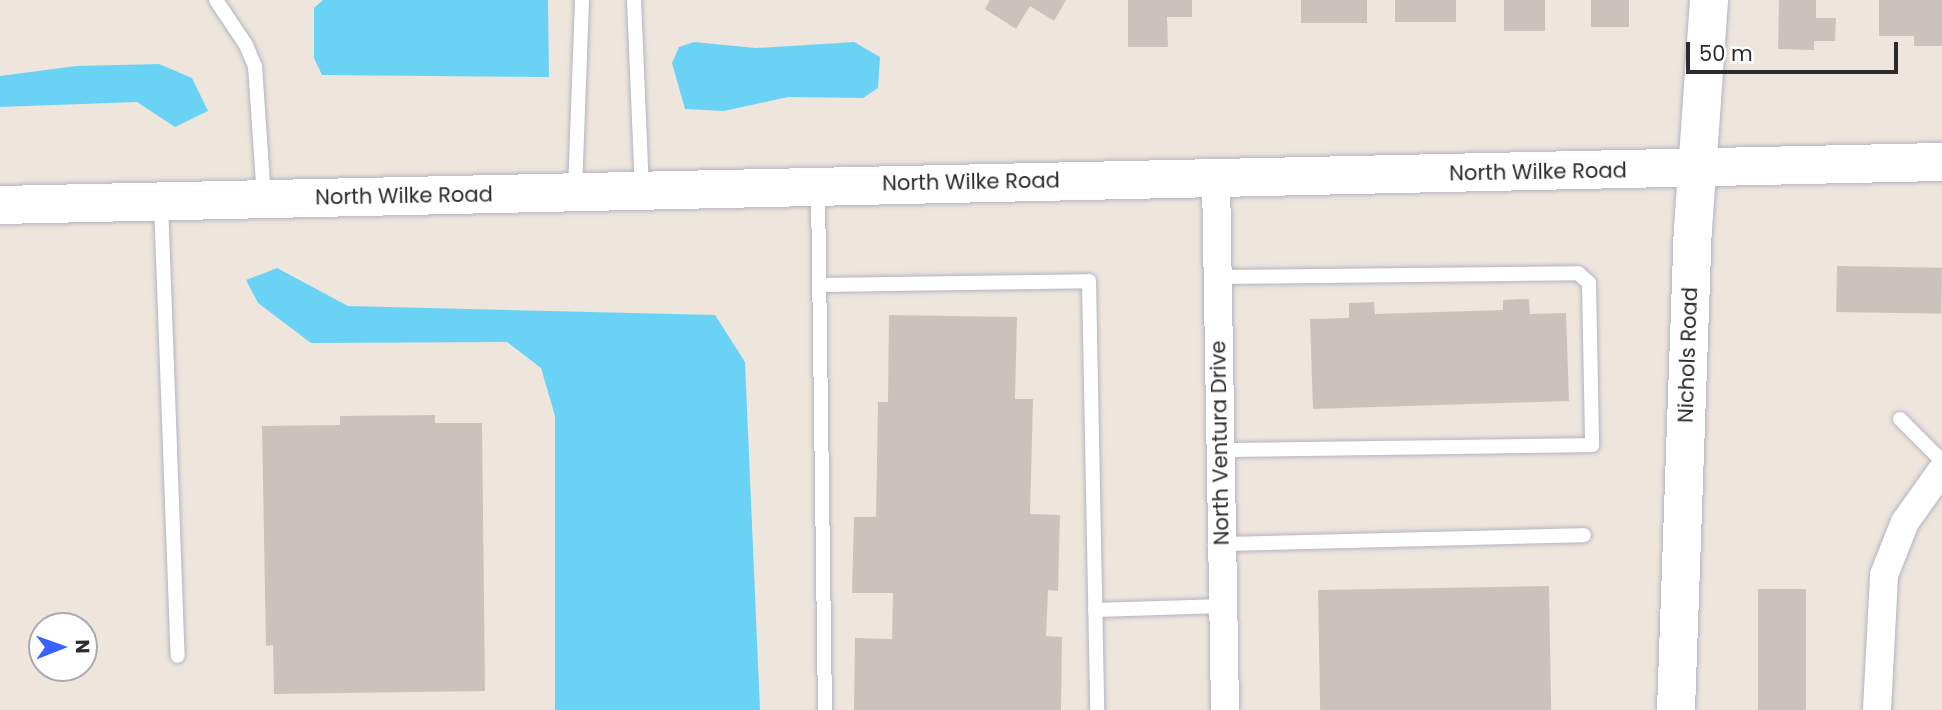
<!DOCTYPE html>
<style>
body{margin:0}
#map{position:relative;width:1942px;height:710px;overflow:hidden;background:#eee6dd;font-family:Poppins,sans-serif}
div>[style]{position:absolute}
[style*='--x']{left:calc(var(--x)*1px);top:calc(var(--y)*1px);width:calc(var(--w)*1px);rotate:calc(var(--a)*1deg)}
.water>*{inset:0;background:#6ad3f5}
.building>*{inset:0;background:#c9c3bc;transform-origin:0 0}
.roads{filter:drop-shadow(0 0 2px #b1b4c0) drop-shadow(0 0 2px #b1b4c0)}
.lane>*{height:14px;margin:-7px;padding:0 7px;transform-origin:7px;border-radius:7px;background:#fff}
.street>*{height:28px;margin:-14px;padding:0 14px;transform-origin:14px;border-radius:14px;background:#fff}
.secondary>*{height:38px;margin:-19px;padding:0 19px;transform-origin:19px;border-radius:19px;background:#fff}
span{translate:-50% -50%;white-space:nowrap;text-align:center;line-height:1.15;-webkit-text-stroke:6px #fff;paint-order:stroke}
.street-label{font-size:21px;color:#2b2b2b}
.north{position:absolute;left:28px;top:612px;width:70px;height:70px;box-sizing:border-box;background:#fff;border:2px solid #aaa;border-radius:50%;rotate:89deg;font-size:19px;font-weight:700;line-height:28px;text-align:center;color:#2b2b2b}
.north::after{content:'';display:block;margin:auto;width:24px;height:32px;background:#3861ff;clip-path:polygon(50% 0,100% 100%,50% 72%,0 100%)}
.scale{position:absolute;left:1686px;top:42px;width:212px;height:32px;box-sizing:border-box;border:4px solid #2b2b2b;border-top:0;padding-left:9px;font-size:21px;line-height:24px;white-space:nowrap;color:#2b2b2b;-webkit-text-stroke:5px #fff;paint-order:stroke}
</style>
<div id="map">
<div class="water">
<div style="clip-path:polygon(323px 0,548px 0,549px 77px,322px 75px,314px 58px,314px 8px)"></div>
<div style="clip-path:polygon(694px 42px,756px 48px,854px 42px,880px 57px,878px 88px,863px 98px,788px 97px,724px 111px,685px 109px,672px 63px,679px 47px)"></div>
<div style="clip-path:polygon(159px 64px,192px 78px,208px 111px,175px 127px,137px 102px,0 107px,0 76px,76px 66px)"></div>
<div style="clip-path:polygon(277px 268px,348px 306px,715px 315px,745px 362px,760px 710px,555px 710px,555px 416px,541px 368px,507px 342px,311px 343px,258px 303px,246px 280px)"></div>
</div>
<div class="building">
<div style="clip-path:polygon(990px 0,1066px 0,1054px 21px,1030px 6px,1016px 29px,985px 9px)"></div>
<div style="clip-path:polygon(1128px 0,1192px 0,1192px 17px,1167px 17px,1168px 47px,1128px 47px)"></div>
<div style="left:1301px;top:0;width:66px;height:23px"></div>
<div style="left:1395px;top:0;width:61px;height:22px"></div>
<div style="left:1504px;top:0;width:41px;height:31px"></div>
<div style="left:1591px;top:0;width:38px;height:27px"></div>
<div style="clip-path:polygon(1779px 0,1816px 0,1816px 18px,1836px 18px,1835px 41px,1814px 41px,1814px 50px,1778px 49px)"></div>
<div style="clip-path:polygon(1879px 0,1942px 0,1942px 46px,1914px 46px,1914px 36px,1879px 36px)"></div>
<div style="left:1837px;top:266px;width:105px;height:46px;rotate:1deg"></div>
<div style="clip-path:polygon(1529px 299px,1530px 314px,1566px 313px,1569px 401px,1313px 409px,1310px 319px,1349px 318px,1349px 303px,1374px 302px,1375px 314px,1503px 310px,1503px 300px)"></div>
<div style="clip-path:polygon(889px 315px,1017px 317px,1015px 399px,1033px 399px,1030px 514px,1060px 515px,1058px 591px,1048px 590px,1046px 636px,1062px 637px,1061px 710px,854px 710px,855px 638px,892px 639px,893px 593px,852px 593px,854px 517px,876px 517px,878px 402px,888px 402px)"></div>
<div style="clip-path:polygon(435px 415px,435px 423px,482px 423px,485px 691px,274px 694px,273px 645px,266px 646px,262px 426px,340px 425px,340px 416px)"></div>
<div style="left:1549px;top:586px;width:124px;height:231px;rotate:89deg"></div>
<div style="left:1758px;top:589px;width:48px;height:121px"></div>
</div>
<div class="roads">
<div class="lane">
<div style="--x:216;--y:0;--w:54;--a:56.3"></div>
<div style="--x:246;--y:45;--w:23;--a:67"></div>
<div style="--x:255;--y:66;--w:131;--a:86.1"></div>
<div style="--x:634;--y:0;--w:189;--a:87.6"></div>
<div style="--x:818;--y:190;--w:520;--a:89.23"></div>
<div style="--x:575;--y:191;--w:191;--a:-87.9"></div>
<div style="--x:161;--y:203;--w:453;--a:87.9"></div>
<div style="--x:1217;--y:277;--w:361;--a:-0.6"></div>
<div style="--x:1578;--y:273;--w:15;--a:42"></div>
<div style="--x:1589;--y:283;--w:162;--a:88.9"></div>
<div style="--x:1592;--y:445;--w:372;--a:179.2"></div>
<div style="--x:819;--y:285;--w:270;--a:-0.8"></div>
<div style="--x:1089;--y:281;--w:429;--a:88.9"></div>
<div style="--x:1900;--y:419;--w:59;--a:45"></div>
<div style="--x:1222;--y:544;--w:362;--a:-1.4"></div>
<div style="--x:1095;--y:610;--w:128;--a:-1.8"></div>
</div>
<div class="street">
<div style="--x:1216;--y:177;--w:533;--a:89.03"></div>
<div style="--x:1877;--y:710;--w:135;--a:-87"></div>
<div style="--x:1884;--y:575;--w:57;--a:-68.4"></div>
<div style="--x:1905;--y:522;--w:64;--a:-54.6"></div>
</div>
<div class="secondary">
<div style="--x:0;--y:205;--w:1942;--a:-1.27"></div>
<div style="--x:1676;--y:710;--w:481;--a:-88"></div>
<div style="--x:1693;--y:229;--w:230;--a:-86"></div>
</div>
</div>
<div class="street-label">
<span style="left:1538px;top:172px;rotate:-1deg">North Wilke Road</span>
<span style="left:971px;top:182px;rotate:-1deg">North Wilke Road</span>
<span style="left:404px;top:196px;rotate:-1deg">North Wilke Road</span>
<span style="left:1688px;top:355px;rotate:-88deg">Nichols Road</span>
<span style="left:1220px;top:443px;rotate:-91deg">North Ventura Drive</span>
</div>
<div class="north">N</div>
<div class="scale">50 m</div>
</div>
